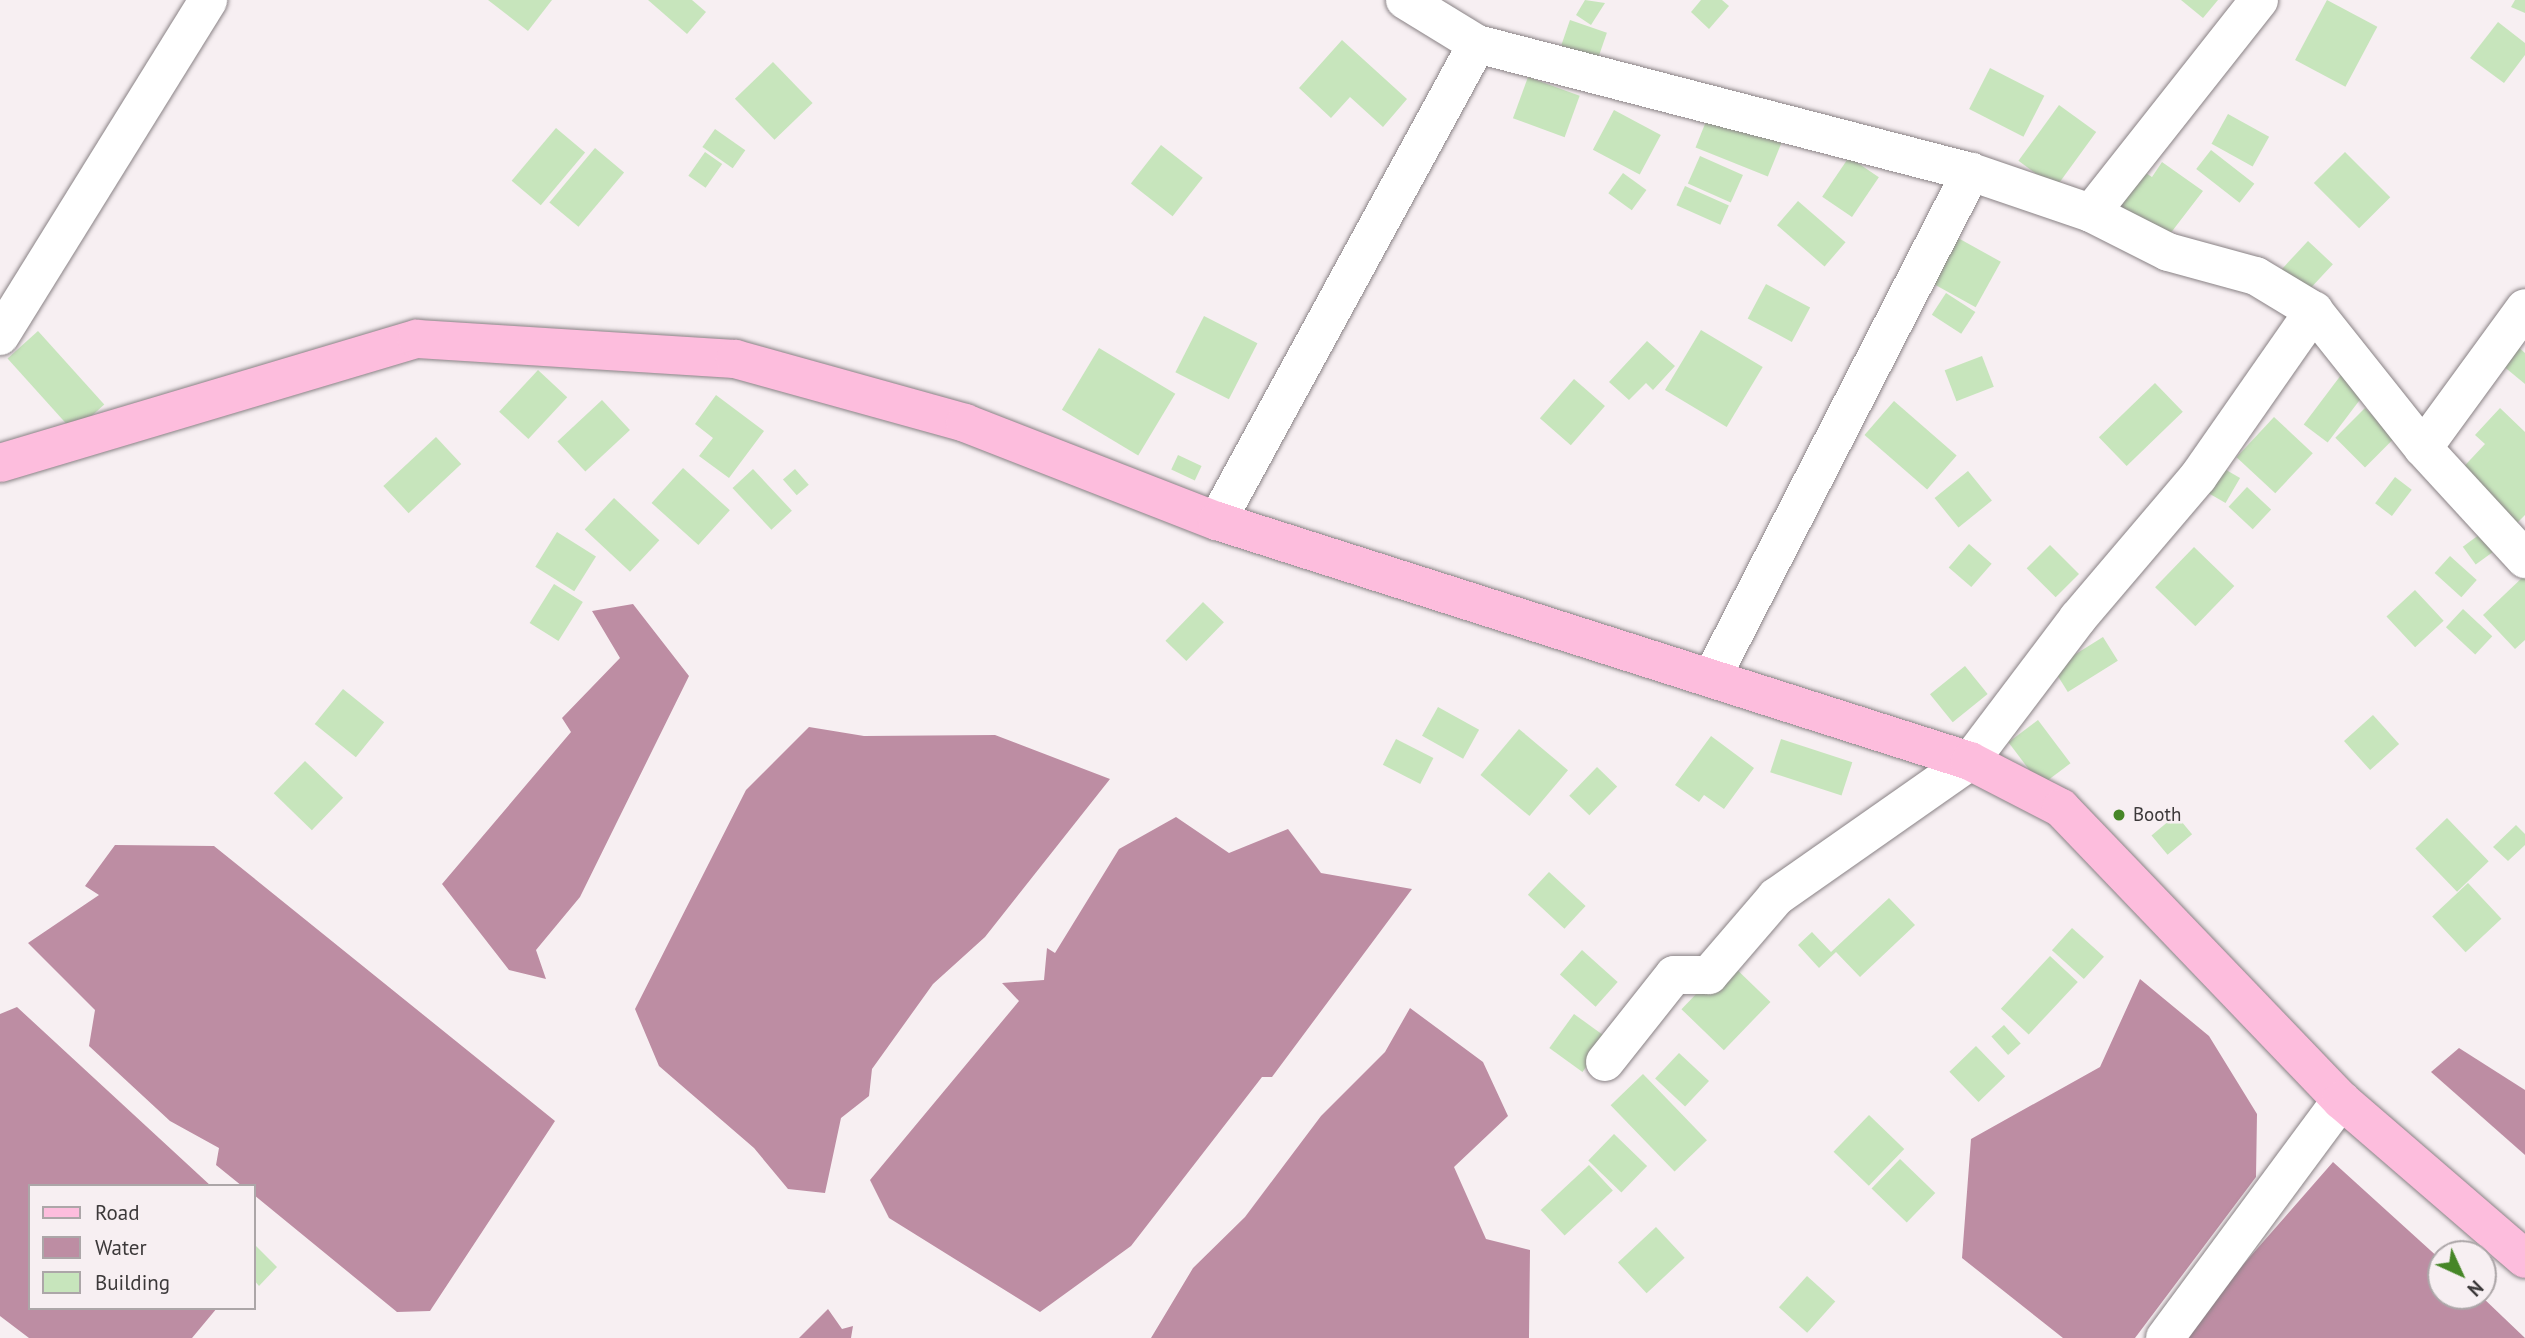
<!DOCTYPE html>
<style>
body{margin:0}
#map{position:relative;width:2525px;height:1338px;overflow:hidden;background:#f7eff2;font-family:"PT Sans",sans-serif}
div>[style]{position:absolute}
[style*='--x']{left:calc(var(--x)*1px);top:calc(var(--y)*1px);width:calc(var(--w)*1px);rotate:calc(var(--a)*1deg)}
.water>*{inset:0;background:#bd8da3}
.building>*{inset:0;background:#c7e5bc;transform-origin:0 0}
.roads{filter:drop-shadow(0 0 2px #898285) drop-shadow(0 0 2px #898285)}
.minor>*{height:38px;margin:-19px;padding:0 19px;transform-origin:19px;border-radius:19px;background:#fff}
.major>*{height:38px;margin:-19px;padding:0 19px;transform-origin:19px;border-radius:19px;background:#fdbddd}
.dots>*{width:19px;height:19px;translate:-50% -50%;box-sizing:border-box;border:4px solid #f7eff2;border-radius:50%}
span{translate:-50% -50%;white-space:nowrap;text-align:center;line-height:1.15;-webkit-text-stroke:5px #f7eff2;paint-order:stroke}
.poi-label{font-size:19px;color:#3c393a}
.left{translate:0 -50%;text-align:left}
.legend{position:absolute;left:28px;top:1184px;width:228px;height:126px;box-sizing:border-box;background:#f7eff2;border:2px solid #aca6a8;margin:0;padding:9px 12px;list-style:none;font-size:21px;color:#3c393a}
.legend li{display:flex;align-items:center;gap:14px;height:35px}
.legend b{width:35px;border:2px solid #aca6a8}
.north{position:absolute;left:2427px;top:1240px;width:70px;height:70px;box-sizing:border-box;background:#f7eff2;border:2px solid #aca6a8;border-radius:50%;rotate:135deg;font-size:19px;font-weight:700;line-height:28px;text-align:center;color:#3c393a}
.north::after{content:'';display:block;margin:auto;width:24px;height:32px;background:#468627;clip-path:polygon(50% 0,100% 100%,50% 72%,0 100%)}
</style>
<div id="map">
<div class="water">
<div style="clip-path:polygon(633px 604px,689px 676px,580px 897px,536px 950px,546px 979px,509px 970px,442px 884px,571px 732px,562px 718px,620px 658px,592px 611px)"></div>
<div style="clip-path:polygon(809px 727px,864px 736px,995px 735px,1110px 779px,985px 937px,933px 984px,872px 1069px,869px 1096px,841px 1118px,825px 1193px,788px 1189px,754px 1148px,659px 1066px,635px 1009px,746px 790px)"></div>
<div style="clip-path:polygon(1176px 817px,1229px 853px,1288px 829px,1321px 873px,1412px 889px,1272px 1077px,1262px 1077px,1131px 1246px,1040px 1312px,889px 1218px,870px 1180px,1019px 1001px,1002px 983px,1044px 980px,1047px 948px,1055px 953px,1119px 849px)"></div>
<div style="clip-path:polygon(115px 845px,214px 846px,555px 1121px,430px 1311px,397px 1312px,254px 1195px,254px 1186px,242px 1186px,216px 1165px,219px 1148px,170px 1121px,89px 1046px,95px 1010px,28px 943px,99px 895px,85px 886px)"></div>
<div style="clip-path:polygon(2140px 979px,2209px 1036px,2257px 1114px,2256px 1177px,2135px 1338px,2063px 1338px,1962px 1258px,1971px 1139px,2100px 1067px)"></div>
<div style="clip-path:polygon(17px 1007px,211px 1186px,30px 1186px,30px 1308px,217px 1308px,192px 1338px,29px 1338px,0 1316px,0 1014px)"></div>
<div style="clip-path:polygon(1410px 1008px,1483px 1062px,1508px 1116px,1454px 1167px,1486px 1239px,1530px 1250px,1529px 1338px,1151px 1338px,1193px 1268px,1245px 1217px,1321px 1116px,1385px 1052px)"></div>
<div style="clip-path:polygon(2459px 1048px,2525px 1090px,2525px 1155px,2431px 1072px)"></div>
<div style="clip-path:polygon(2333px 1162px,2441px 1260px,2441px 1296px,2481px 1296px,2525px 1338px,2179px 1338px)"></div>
<div style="clip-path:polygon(828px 1309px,842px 1329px,853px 1326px,851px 1338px,799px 1338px)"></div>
</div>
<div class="building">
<div style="clip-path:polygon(488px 0,552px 0,528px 31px)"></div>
<div style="clip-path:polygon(648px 0,692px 0,706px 12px,687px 34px)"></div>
<div style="clip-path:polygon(1585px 0,1605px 3px,1591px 25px,1576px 15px)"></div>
<div style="clip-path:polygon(1701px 0,1722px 0,1729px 6px,1709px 29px,1691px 12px)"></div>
<div style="clip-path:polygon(2181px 0,2218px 0,2203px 18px)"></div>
<div style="left:2327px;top:0;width:57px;height:68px;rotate:28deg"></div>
<div style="clip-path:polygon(2515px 0,2525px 0,2525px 13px,2511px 7px)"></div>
<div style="left:1570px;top:20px;width:39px;height:27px;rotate:19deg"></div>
<div style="clip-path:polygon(2498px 22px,2525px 43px,2525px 55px,2504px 83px,2470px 58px)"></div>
<div style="clip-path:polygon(1342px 40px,1407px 99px,1383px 127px,1350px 97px,1331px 118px,1299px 88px)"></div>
<div style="left:773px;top:62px;width:57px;height:53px;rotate:46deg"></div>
<div style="left:1990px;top:68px;width:61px;height:46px;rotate:27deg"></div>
<div style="left:1528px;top:77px;width:55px;height:44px;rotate:20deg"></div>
<div style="left:2059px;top:105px;width:46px;height:69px;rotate:36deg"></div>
<div style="left:1614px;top:110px;width:53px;height:45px;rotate:28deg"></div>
<div style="left:1709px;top:114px;width:78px;height:36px;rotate:22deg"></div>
<div style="left:2228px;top:114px;width:47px;height:34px;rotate:29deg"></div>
<div style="left:556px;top:128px;width:38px;height:69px;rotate:40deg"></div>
<div style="left:715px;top:129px;width:37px;height:22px;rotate:35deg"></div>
<div style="left:1161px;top:145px;width:53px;height:49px;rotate:38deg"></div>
<div style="left:595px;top:148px;width:38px;height:71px;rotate:40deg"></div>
<div style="left:2211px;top:150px;width:55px;height:24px;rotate:38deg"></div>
<div style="left:705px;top:152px;width:21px;height:29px;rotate:35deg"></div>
<div style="left:2345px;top:152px;width:64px;height:44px;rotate:45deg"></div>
<div style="left:1700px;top:156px;width:47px;height:30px;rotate:24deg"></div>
<div style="left:1849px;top:157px;width:36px;height:48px;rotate:34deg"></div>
<div style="clip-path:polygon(2162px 162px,2203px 191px,2163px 243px,2108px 205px,2135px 166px,2152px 177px)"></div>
<div style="left:1623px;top:173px;width:29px;height:25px;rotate:36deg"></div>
<div style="left:1685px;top:186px;width:48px;height:21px;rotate:24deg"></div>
<div style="left:1798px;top:201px;width:63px;height:32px;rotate:41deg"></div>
<div style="left:1958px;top:238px;width:49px;height:52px;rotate:29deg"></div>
<div style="left:2308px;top:241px;width:34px;height:41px;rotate:43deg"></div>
<div style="left:1766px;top:284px;width:50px;height:39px;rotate:28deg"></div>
<div style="left:1946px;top:293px;width:35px;height:26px;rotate:33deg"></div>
<div style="left:1204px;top:316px;width:60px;height:63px;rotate:27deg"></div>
<div style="left:1701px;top:330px;width:72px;height:70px;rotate:31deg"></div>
<div style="left:38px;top:331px;width:99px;height:41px;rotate:48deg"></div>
<div style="clip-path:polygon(1647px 341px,1675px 366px,1653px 390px,1646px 383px,1629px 400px,1609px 382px)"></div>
<div style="clip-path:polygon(2518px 347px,2525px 353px,2525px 384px,2502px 365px)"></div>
<div style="left:1099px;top:348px;width:89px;height:72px;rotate:31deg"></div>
<div style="left:1982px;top:356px;width:33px;height:40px;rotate:69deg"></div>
<div style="left:538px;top:370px;width:40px;height:57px;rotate:43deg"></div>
<div style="left:2341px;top:375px;width:30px;height:62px;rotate:37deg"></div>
<div style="left:1574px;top:379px;width:41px;height:52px;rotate:41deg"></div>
<div style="left:2155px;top:383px;width:40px;height:78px;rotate:46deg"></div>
<div style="clip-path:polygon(716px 395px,764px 431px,729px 478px,699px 456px,713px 438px,695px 424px)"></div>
<div style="left:602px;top:400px;width:41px;height:61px;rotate:47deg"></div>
<div style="left:1894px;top:401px;width:83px;height:45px;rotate:41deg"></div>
<div style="left:2365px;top:408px;width:42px;height:42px;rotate:45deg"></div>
<div style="clip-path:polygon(2500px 408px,2525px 432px,2525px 515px,2511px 529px,2455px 476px,2485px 444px,2475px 435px)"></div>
<div style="left:2274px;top:417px;width:53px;height:55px;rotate:43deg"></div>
<div style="left:436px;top:437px;width:37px;height:72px;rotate:47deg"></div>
<div style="left:1178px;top:455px;width:26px;height:16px;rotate:25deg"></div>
<div style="left:2221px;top:467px;width:22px;height:29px;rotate:30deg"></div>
<div style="left:683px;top:468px;width:63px;height:47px;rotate:42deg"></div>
<div style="left:753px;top:469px;width:57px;height:28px;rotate:47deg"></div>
<div style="left:795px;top:469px;width:21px;height:16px;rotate:49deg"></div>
<div style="left:1968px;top:471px;width:38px;height:43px;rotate:51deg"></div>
<div style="left:2395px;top:477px;width:21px;height:33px;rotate:37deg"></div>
<div style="left:2247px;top:487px;width:33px;height:27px;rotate:43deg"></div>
<div style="left:614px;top:498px;width:62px;height:43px;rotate:43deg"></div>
<div style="left:557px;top:532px;width:46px;height:41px;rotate:32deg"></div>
<div style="left:2483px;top:532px;width:22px;height:25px;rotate:54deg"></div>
<div style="left:1969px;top:544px;width:30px;height:31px;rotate:41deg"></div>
<div style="left:2050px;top:545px;width:41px;height:33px;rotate:45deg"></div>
<div style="left:2194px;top:547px;width:56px;height:56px;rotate:44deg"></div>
<div style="left:2450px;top:556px;width:36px;height:23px;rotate:42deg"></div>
<div style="clip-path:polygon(2525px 575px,2525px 640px,2515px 649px,2483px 615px)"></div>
<div style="left:554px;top:584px;width:34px;height:46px;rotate:32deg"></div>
<div style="left:2415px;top:590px;width:42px;height:39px;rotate:47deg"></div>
<div style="left:1203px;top:602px;width:29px;height:54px;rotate:44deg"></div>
<div style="left:2463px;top:609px;width:40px;height:25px;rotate:43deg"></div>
<div style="left:2103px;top:637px;width:28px;height:59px;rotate:58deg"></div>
<div style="left:1965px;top:666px;width:36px;height:45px;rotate:51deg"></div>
<div style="left:343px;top:689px;width:53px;height:45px;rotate:39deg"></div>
<div style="left:1438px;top:707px;width:47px;height:33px;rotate:29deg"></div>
<div style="left:2373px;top:715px;width:39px;height:39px;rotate:48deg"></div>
<div style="left:2038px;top:720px;width:54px;height:37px;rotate:53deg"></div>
<div style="left:1519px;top:729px;width:64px;height:60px;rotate:40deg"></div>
<div style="clip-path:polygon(1711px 736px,1754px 768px,1724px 809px,1704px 795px,1699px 802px,1675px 785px)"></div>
<div style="left:1396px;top:739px;width:42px;height:29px;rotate:27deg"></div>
<div style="left:1781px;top:739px;width:75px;height:35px;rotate:18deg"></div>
<div style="left:305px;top:761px;width:53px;height:45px;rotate:44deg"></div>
<div style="left:1597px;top:767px;width:28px;height:40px;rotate:44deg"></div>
<div style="left:2176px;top:815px;width:25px;height:32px;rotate:50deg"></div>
<div style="left:2447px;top:818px;width:60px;height:44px;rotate:46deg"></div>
<div style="clip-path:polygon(2516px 825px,2525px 834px,2525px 845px,2508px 861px,2493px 847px)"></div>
<div style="left:1549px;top:872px;width:50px;height:31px;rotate:43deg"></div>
<div style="left:2468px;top:883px;width:49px;height:49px;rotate:47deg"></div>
<div style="clip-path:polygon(1889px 898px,1915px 925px,1860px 977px,1836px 952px,1819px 968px,1798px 945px,1812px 932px,1831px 952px)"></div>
<div style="left:2072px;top:928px;width:43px;height:30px;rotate:42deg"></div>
<div style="left:1582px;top:950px;width:48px;height:33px;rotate:42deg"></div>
<div style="left:2050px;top:956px;width:38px;height:72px;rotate:43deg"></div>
<div style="left:1728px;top:961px;width:59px;height:67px;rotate:44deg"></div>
<div style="left:1574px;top:1014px;width:41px;height:42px;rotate:36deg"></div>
<div style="left:2004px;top:1025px;width:25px;height:17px;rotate:48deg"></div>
<div style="left:1976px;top:1046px;width:42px;height:37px;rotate:46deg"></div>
<div style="left:1679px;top:1053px;width:41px;height:35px;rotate:43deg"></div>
<div style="left:1643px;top:1074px;width:92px;height:45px;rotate:46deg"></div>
<div style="left:1869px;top:1115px;width:49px;height:51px;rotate:44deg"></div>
<div style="left:1614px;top:1134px;width:46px;height:37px;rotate:44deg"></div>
<div style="left:1900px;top:1159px;width:49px;height:41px;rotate:44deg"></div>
<div style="left:1589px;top:1165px;width:35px;height:66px;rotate:47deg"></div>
<div style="left:1656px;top:1227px;width:42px;height:52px;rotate:47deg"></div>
<div style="clip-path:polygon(254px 1244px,277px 1267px,259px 1286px,254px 1280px)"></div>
<div style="left:1807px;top:1276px;width:38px;height:42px;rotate:42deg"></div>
</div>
<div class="roads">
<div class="minor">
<div style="--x:1405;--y:0;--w:84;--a:31.4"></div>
<div style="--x:1477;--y:44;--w:510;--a:14.53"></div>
<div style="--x:1971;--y:172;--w:127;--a:18.9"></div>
<div style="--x:2091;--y:213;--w:86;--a:26.9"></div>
<div style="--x:2168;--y:252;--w:91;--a:15.3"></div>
<div style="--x:2256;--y:276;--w:68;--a:31.1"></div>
<div style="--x:2314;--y:311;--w:175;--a:51.5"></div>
<div style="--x:2423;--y:448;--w:173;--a:-53.9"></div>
<div style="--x:2091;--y:213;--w:271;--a:-51.7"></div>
<div style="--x:0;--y:336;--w:395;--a:-58.2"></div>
<div style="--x:2423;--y:448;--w:151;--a:47.4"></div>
<div style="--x:1217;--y:521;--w:543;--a:-61.41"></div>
<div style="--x:1712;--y:677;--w:568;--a:-62.85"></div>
<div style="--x:1605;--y:1062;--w:111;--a:-51.6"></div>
<div style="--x:1674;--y:975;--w:35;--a:0"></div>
<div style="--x:1709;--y:975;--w:103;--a:-49.3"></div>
<div style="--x:1776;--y:897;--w:237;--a:-35"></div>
<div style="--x:1970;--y:761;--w:179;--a:-52.9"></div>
<div style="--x:2078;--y:618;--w:185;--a:-49.6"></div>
<div style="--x:2198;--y:477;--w:203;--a:-55.1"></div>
<div style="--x:2165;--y:1338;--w:296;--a:-53.5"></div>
</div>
<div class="major">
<div style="--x:0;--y:463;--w:435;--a:-16.6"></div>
<div style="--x:417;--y:339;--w:319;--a:3.6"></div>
<div style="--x:735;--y:359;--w:239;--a:15.5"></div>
<div style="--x:965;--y:423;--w:270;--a:21.3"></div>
<div style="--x:1217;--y:521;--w:790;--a:17.68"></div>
<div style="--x:1970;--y:761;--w:102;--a:27.3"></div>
<div style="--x:2061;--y:808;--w:405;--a:46.2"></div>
<div style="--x:2341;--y:1100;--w:243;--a:40.8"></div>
</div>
</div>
<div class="dots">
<div style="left:2119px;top:815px;background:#468627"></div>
</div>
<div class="poi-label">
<span class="left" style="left:2133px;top:815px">Booth</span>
</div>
<ul class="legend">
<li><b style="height:9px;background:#fdbddd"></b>Road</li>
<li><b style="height:19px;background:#bd8da3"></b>Water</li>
<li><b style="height:19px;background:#c7e5bc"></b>Building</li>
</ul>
<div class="north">N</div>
</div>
